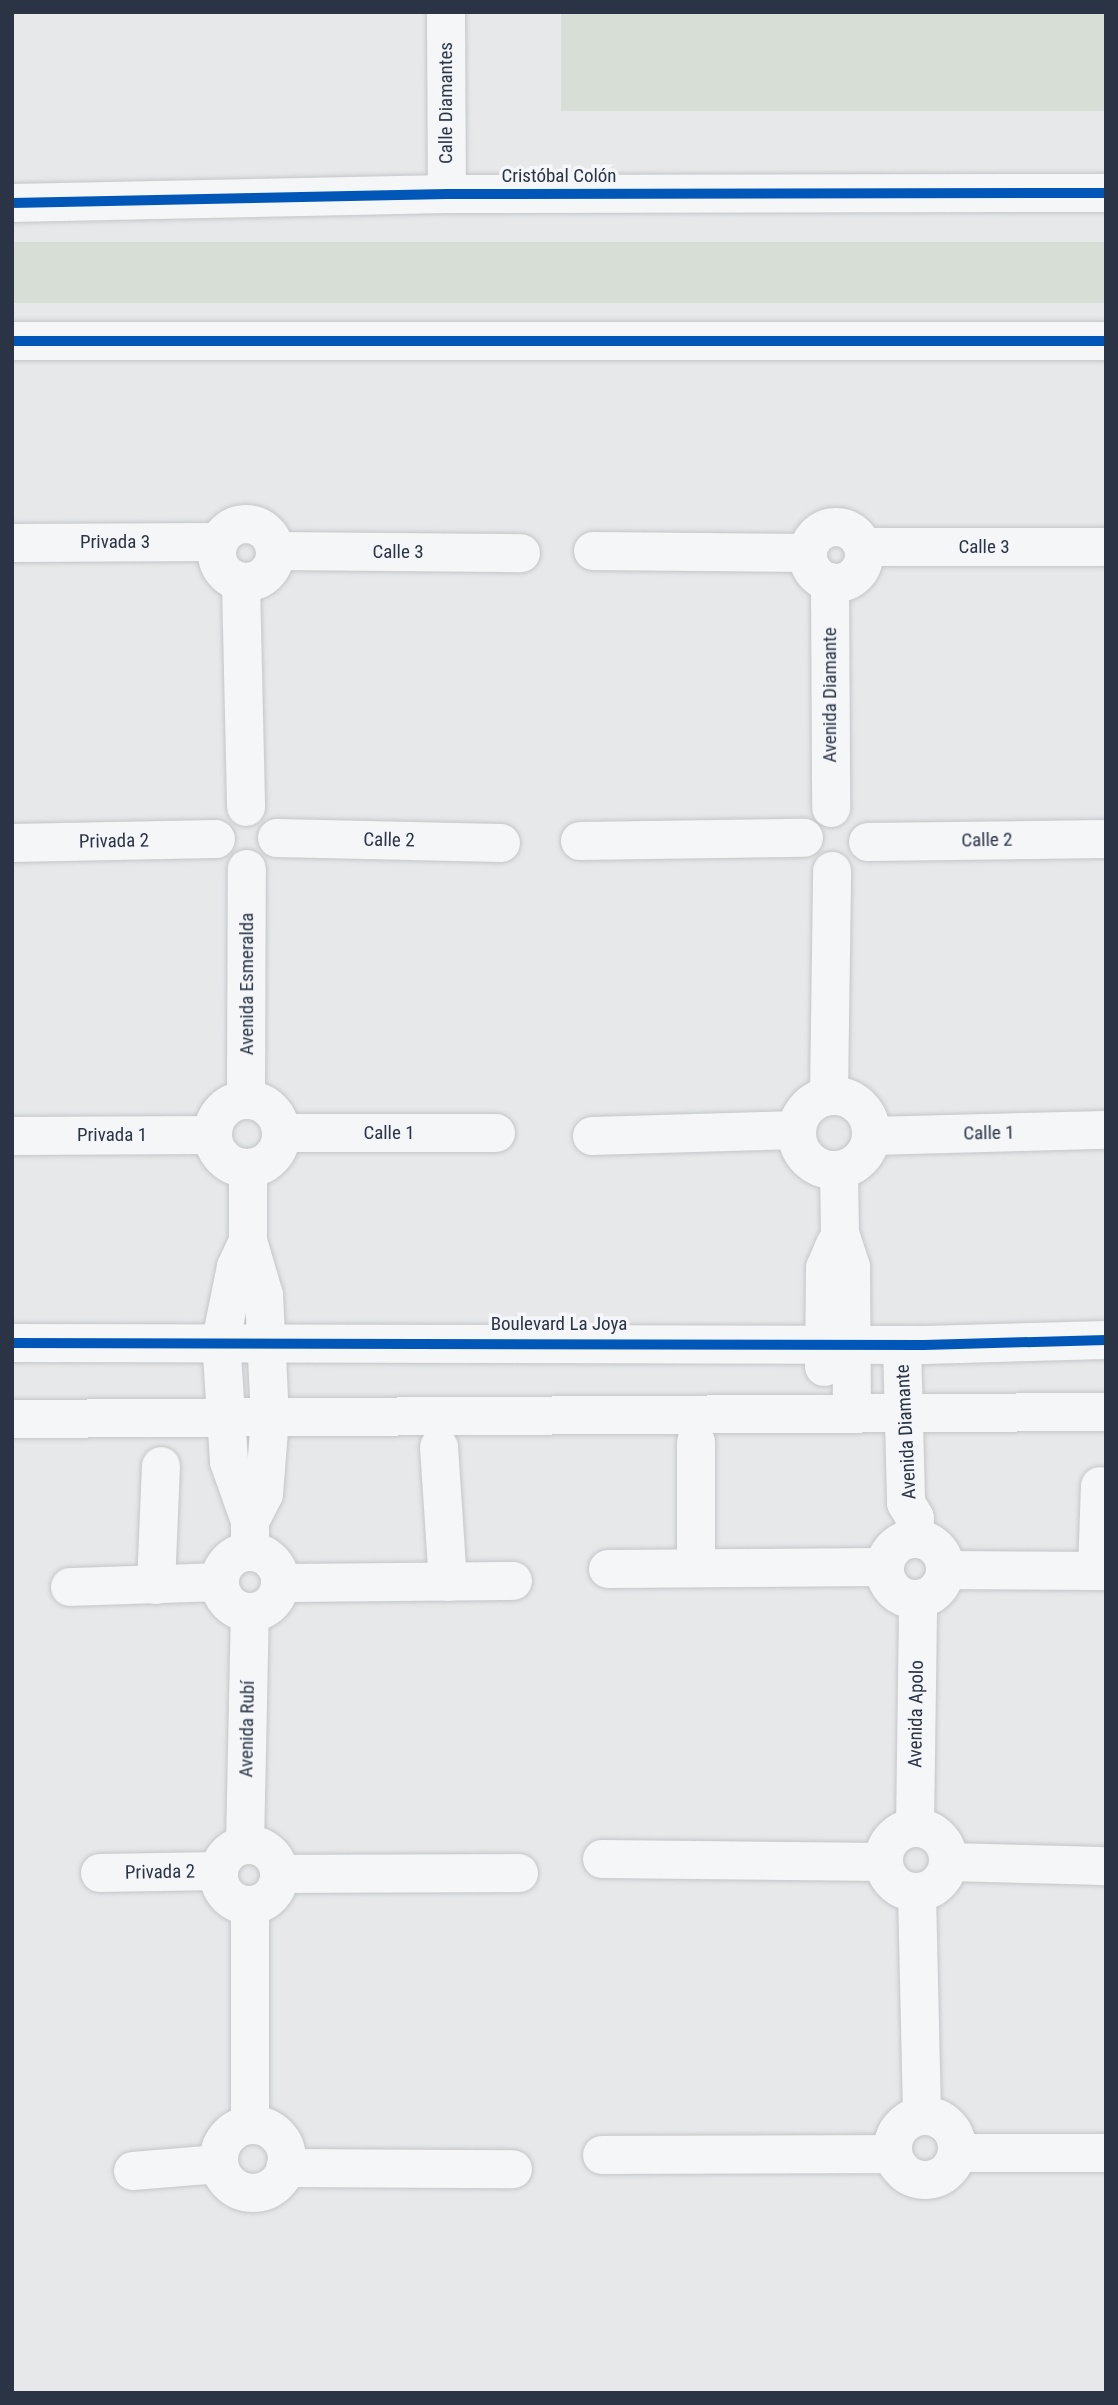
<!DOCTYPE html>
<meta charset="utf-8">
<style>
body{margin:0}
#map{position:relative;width:1118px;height:2405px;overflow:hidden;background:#e6e8ea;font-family:"Roboto Condensed",sans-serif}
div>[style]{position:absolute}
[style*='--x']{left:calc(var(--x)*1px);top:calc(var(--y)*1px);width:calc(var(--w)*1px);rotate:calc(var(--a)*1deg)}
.green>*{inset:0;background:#d6ded6;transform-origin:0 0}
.roads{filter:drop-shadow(0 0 2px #c4c6c8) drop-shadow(0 0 2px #c4c6c8)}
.minor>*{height:38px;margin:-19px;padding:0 19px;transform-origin:19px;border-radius:19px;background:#f5f6f7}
.minor>.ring{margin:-19px;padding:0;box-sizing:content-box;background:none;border:38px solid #f5f6f7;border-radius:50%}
.cycleway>*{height:10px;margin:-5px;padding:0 5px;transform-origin:5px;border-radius:5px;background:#0057b8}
span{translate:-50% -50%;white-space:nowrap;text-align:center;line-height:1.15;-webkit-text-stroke:7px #f4f6f9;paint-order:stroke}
.street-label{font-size:19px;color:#2b3445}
.frame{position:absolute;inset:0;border:14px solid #2b3445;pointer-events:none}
</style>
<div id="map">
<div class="green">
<div style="left:561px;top:12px;width:545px;height:99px"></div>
<div style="left:1106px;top:242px;width:61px;height:1094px;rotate:90deg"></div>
</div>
<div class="roads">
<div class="minor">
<div style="--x:446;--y:12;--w:182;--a:89.7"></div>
<div style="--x:12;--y:203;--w:435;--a:-1.2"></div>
<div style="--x:447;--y:194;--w:659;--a:-0.09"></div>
<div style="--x:12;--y:341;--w:1094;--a:0"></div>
<div class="ring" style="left:217px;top:524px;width:20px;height:20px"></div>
<div class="ring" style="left:808px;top:527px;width:18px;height:18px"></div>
<div style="--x:12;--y:543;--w:206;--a:-0.3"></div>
<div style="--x:863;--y:547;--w:243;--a:0"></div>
<div style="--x:276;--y:551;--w:245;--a:0.5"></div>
<div style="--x:593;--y:551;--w:215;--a:0.5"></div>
<div style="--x:830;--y:582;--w:226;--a:89.7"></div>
<div style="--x:241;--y:583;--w:224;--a:88.7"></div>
<div style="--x:277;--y:838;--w:224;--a:1.3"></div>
<div style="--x:580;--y:841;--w:224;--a:-0.8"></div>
<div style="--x:868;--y:842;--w:238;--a:-0.7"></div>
<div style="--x:12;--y:843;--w:204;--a:-1.1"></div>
<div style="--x:829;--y:1095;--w:224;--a:-89.2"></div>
<div class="ring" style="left:797px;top:1096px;width:36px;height:36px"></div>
<div style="--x:246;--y:1099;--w:230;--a:-89.8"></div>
<div class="ring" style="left:213px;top:1100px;width:30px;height:30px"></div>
<div style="--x:281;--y:1133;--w:215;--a:0"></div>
<div style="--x:12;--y:1136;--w:201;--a:-0.3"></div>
<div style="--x:592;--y:1136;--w:205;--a:-1.7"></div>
<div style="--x:872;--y:1136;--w:234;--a:-1.5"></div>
<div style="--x:248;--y:1168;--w:73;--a:90"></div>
<div style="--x:248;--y:1241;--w:56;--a:73.5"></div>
<div style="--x:264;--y:1295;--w:123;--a:87.2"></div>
<div style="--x:270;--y:1418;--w:76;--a:94.5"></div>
<div style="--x:264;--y:1494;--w:30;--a:117"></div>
<div style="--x:839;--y:1171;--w:62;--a:89.1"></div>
<div style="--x:840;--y:1233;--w:36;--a:72"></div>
<div style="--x:851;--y:1267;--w:147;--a:89.6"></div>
<div style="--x:248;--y:1241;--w:29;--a:115"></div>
<div style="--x:236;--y:1267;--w:75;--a:101.6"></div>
<div style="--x:221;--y:1340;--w:122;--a:86.2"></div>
<div style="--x:229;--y:1462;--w:63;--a:70.4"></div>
<div style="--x:250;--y:1521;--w:30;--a:90"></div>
<div style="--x:12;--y:1343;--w:912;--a:0.13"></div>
<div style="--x:924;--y:1345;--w:182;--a:-1.6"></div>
<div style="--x:902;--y:1345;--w:158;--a:88.5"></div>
<div style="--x:906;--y:1503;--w:17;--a:59"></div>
<div style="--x:915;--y:1518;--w:20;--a:93"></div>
<div style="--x:824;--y:1367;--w:99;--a:-89.4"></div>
<div style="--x:825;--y:1268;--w:26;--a:-67"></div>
<div style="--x:12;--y:1419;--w:1094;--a:-0.37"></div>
<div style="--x:696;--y:1442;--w:125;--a:90"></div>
<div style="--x:439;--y:1447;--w:135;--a:86.2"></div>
<div class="ring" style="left:885px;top:1539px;width:22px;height:22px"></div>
<div class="ring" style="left:220px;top:1552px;width:22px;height:22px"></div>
<div style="--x:608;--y:1569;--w:277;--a:-0.4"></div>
<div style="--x:946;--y:1570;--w:160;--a:0.4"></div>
<div style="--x:1097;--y:1571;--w:85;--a:-88"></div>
<div style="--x:281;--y:1583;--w:232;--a:-0.5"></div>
<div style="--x:156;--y:1585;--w:119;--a:-87.6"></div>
<div style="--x:70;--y:1587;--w:149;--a:-1.9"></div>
<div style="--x:915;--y:1827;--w:227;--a:-89.2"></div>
<div class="ring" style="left:884px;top:1828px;width:26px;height:26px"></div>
<div style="--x:245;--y:1845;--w:232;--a:-88.8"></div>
<div class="ring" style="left:219px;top:1845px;width:22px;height:22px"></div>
<div style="--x:602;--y:1859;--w:281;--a:0.6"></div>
<div style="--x:948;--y:1862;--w:158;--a:1.5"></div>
<div style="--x:100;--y:1873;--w:119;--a:-1"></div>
<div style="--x:279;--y:1874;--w:240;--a:-0.2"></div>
<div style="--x:917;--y:1893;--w:223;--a:88.7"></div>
<div class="ring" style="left:893px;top:2116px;width:26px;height:26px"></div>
<div style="--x:250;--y:2124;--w:217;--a:-90"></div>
<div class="ring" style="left:219px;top:2125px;width:30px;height:30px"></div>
<div style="--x:957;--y:2153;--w:149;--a:0"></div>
<div style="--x:602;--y:2155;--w:291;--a:-0.2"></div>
<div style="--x:285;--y:2168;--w:228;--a:0.3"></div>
<div style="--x:133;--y:2171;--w:86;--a:-4.7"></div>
</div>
</div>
<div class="cycleway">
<div style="--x:12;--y:203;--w:435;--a:-1.2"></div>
<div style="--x:447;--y:194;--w:659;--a:-0.09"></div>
<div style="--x:12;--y:341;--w:1094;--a:0"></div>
<div style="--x:12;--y:1343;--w:912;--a:0.13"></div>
<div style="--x:924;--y:1345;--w:182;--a:-1.6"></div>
</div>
<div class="street-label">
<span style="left:446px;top:103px;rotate:-90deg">Calle Diamantes</span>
<span style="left:559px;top:176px">Cristóbal Colón</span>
<span style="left:115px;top:542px">Privada 3</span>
<span style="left:984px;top:547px">Calle 3</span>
<span style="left:398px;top:552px">Calle 3</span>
<span style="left:830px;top:695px;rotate:-90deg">Avenida Diamante</span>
<span style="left:389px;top:840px;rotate:1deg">Calle 2</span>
<span style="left:987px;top:840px;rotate:-1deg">Calle 2</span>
<span style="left:114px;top:841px;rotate:-1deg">Privada 2</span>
<span style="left:247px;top:984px;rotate:-90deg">Avenida Esmeralda</span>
<span style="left:389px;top:1133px">Calle 1</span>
<span style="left:989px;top:1133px;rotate:-1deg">Calle 1</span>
<span style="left:112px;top:1135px">Privada 1</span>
<span style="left:559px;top:1324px">Boulevard La Joya</span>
<span style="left:906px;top:1432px;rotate:-93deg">Avenida Diamante</span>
<span style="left:916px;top:1714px;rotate:-89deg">Avenida Apolo</span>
<span style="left:247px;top:1729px;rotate:-89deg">Avenida Rubí</span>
<span style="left:160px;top:1872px;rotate:-1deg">Privada 2</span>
</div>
<div class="frame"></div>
</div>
